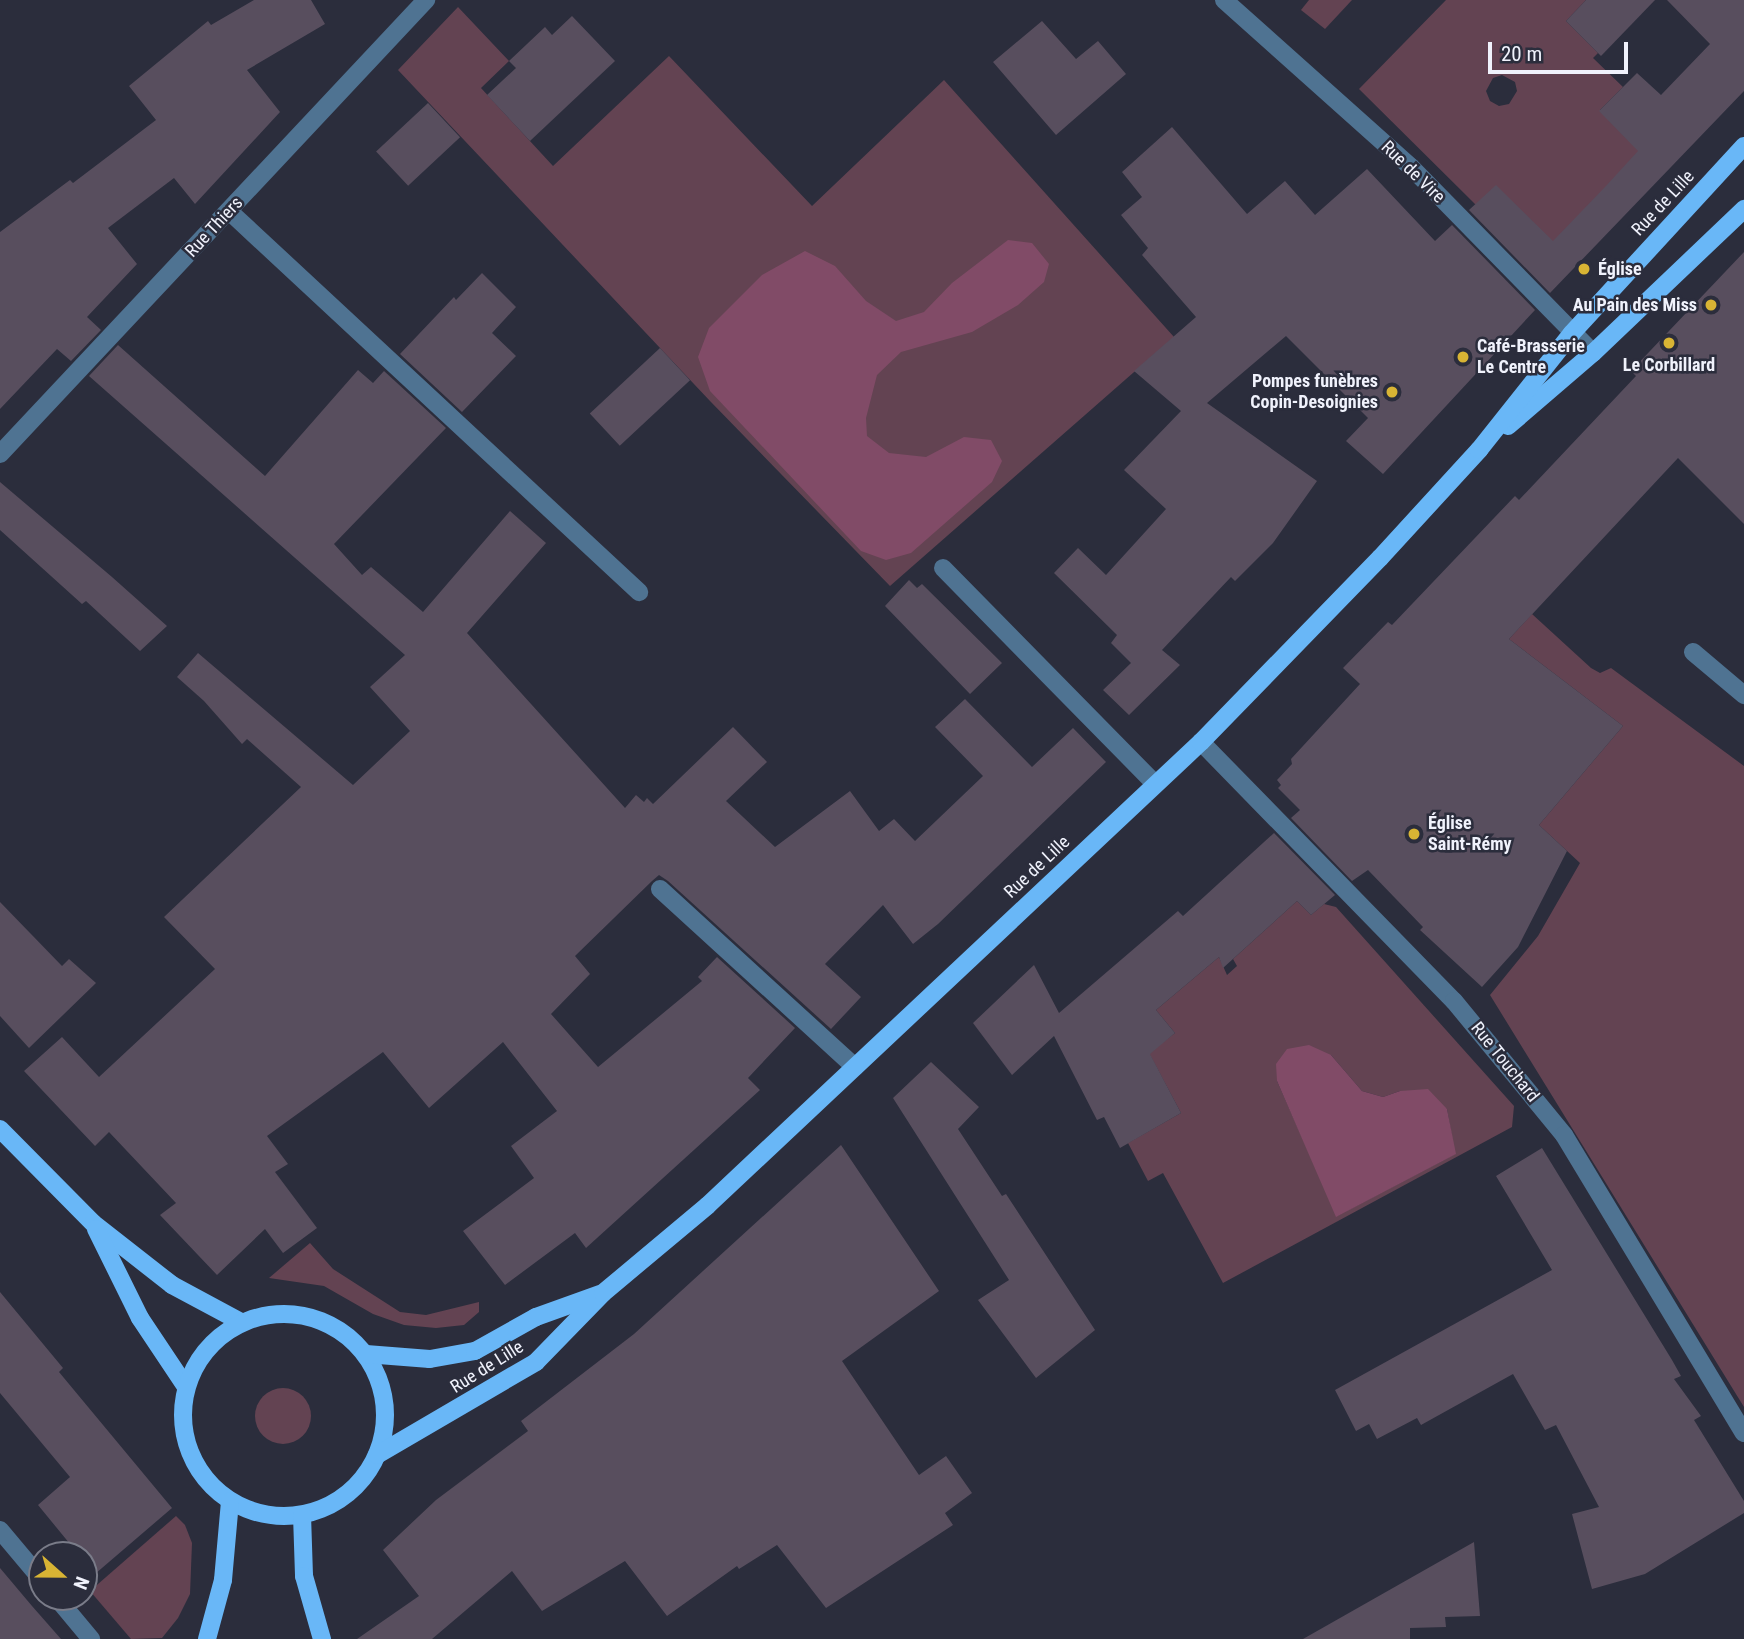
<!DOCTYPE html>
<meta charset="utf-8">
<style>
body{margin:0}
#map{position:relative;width:1744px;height:1639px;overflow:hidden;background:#2b2d3c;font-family:"Roboto Condensed",sans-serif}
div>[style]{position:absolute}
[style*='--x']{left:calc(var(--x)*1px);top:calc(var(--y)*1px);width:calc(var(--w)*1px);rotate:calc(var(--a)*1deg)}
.green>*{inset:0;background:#634352}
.round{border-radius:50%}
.forest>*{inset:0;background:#814b67}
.building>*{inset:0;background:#584e5e;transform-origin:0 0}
.minor>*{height:18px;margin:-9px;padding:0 9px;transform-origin:9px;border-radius:9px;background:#4f7392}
.major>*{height:18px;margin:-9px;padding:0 9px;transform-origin:9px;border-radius:9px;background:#69b7f7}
.major>.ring{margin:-9px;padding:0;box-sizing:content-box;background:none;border:18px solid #69b7f7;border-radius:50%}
.dots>*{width:19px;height:19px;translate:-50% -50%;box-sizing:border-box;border:4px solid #2b2d3c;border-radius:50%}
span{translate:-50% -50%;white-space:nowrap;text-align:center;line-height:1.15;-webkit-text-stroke:5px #2b2d3c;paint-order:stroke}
.street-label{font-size:18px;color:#f0f2fc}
.poi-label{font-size:18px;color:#f0f2fc;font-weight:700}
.left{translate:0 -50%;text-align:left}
.right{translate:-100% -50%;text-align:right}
.north{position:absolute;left:28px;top:1541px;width:70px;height:70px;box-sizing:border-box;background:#2b2d3c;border:2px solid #7a7c89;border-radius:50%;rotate:111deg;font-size:19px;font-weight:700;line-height:28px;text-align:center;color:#f0f2fc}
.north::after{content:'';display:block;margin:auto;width:24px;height:32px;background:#d8b434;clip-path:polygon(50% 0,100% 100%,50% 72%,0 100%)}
.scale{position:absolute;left:1488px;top:42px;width:140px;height:32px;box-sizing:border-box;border:4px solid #f0f2fc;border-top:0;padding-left:9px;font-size:21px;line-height:24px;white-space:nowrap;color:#f0f2fc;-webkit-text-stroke:5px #2b2d3c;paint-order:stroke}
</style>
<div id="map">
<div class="green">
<div style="clip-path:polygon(1309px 0,1352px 0,1325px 29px,1301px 10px)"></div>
<div style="clip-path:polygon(evenodd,1446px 0,1586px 0,1566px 21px,1598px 53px,1593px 58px,1623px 87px,1600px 110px,1641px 151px,1554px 242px,1475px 204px,1359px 89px,1446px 0,1502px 75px,1515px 82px,1517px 91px,1509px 104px,1499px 106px,1490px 101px,1486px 91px,1493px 78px,1502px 75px)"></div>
<div style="clip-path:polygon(458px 7px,509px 61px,481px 88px,553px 166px,669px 56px,812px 206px,944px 80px,1174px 337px,890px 586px,710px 401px,398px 70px)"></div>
<div style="clip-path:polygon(1532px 614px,1591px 668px,1600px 673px,1611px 668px,1744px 766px,1744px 1407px,1490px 995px,1538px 936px,1580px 863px,1539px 825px,1623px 726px,1509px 639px)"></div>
<div style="clip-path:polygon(evenodd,1297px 901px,1311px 915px,1324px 904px,1336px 907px,1514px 1106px,1512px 1127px,1223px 1283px,1163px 1173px,1148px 1181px,1128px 1143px,1181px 1113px,1149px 1053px,1175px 1033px,1156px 1010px,1219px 957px,1227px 975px,1237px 966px,1233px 959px,1297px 901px,1331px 1055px,1362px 1091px,1383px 1097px,1400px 1091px,1447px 1109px,1455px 1154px,1337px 1216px,1277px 1081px,1331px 1055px)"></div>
<div style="clip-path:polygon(310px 1243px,333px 1269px,400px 1312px,426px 1315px,479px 1302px,479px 1312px,464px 1325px,436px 1328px,404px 1325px,373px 1314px,324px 1286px,269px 1278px)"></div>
<div class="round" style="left:255px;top:1388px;width:56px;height:56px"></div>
<div style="clip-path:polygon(176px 1516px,185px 1525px,192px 1543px,190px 1594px,178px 1618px,162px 1638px,131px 1639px,90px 1591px)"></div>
</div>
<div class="forest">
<div style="clip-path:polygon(1008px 240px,1032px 243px,1049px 264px,1044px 282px,1018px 305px,972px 332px,901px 352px,877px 375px,866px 418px,867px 436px,889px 453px,926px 457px,964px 437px,991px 440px,1002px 461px,992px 482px,911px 553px,886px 560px,861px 551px,710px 391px,698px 357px,709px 328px,762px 275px,805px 251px,835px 266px,866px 301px,896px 321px,924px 312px,952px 283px)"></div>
<div style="clip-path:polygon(1309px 1045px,1331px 1055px,1362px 1091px,1383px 1097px,1400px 1091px,1428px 1089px,1447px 1109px,1456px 1154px,1336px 1217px,1277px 1081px,1276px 1064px,1287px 1049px)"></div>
</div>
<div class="building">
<div style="clip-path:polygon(254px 0,311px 0,325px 24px,247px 70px,280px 112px,195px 204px,174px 178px,108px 228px,137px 264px,87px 317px,101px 330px,71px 361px,57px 349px,0 409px,0 232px,70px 180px,73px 183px,156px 120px,129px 86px,208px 21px,211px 25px)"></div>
<div style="clip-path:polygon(1586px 0,1655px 0,1601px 56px,1566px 21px)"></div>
<div style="clip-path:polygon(1667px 0,1744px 0,1744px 91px,1550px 293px,1469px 210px,1496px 185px,1553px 241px,1605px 187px,1638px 151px,1599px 111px,1637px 73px,1661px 95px,1710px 44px)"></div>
<div style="clip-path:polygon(572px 16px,615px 61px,530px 141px,487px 95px,516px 68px,509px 61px,545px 27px,552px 35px)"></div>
<div style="clip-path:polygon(1042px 21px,1076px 59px,1098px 41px,1126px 74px,1056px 135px,993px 62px)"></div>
<div style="left:428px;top:103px;width:47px;height:71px;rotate:47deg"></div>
<div style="clip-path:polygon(1172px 127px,1247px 214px,1285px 181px,1315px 215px,1367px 169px,1435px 241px,1452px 225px,1535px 310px,1383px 474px,1346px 441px,1368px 418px,1286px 336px,1207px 403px,1317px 481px,1273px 543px,1235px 581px,1231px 577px,1162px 650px,1180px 665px,1129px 715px,1103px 690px,1131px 663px,1111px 643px,1117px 635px,1054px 573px,1078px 548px,1106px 575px,1166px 509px,1124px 470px,1181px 411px,1134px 371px,1196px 317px,1142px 255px,1148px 248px,1121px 215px,1142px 197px,1122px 172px)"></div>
<div style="clip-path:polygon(1744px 252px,1744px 524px,1678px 458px,1509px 639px,1623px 726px,1539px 825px,1567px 851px,1518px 947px,1482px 987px,1420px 930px,1423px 927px,1368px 870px,1352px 881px,1291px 818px,1300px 810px,1278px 788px,1281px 785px,1277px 780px,1292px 764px,1291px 759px,1360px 684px,1343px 668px,1388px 622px,1392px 625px,1515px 496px,1519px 500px,1636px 376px,1631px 371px)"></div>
<div style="clip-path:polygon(482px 273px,516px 307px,492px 333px,516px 356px,462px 412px,400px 354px,454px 297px,456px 300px)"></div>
<div style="clip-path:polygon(118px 345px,265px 476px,358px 370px,373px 383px,384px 371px,446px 428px,334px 544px,362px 575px,371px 567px,423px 612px,510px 511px,546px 543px,467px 633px,625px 808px,636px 795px,644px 802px,647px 798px,653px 804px,733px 727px,767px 762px,726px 801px,775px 847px,850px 791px,879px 831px,894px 819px,915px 841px,983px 776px,935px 727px,965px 699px,1032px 767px,1073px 728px,1106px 762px,938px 924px,913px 944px,883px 905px,825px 964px,861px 997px,831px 1029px,668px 881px,659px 875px,652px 881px,575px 956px,590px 974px,551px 1014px,598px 1067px,702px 981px,698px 977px,717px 957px,795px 1028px,748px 1078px,760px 1090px,586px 1248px,575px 1233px,505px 1285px,463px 1231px,534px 1178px,511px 1146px,557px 1111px,503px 1042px,429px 1108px,383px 1052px,267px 1136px,288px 1164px,275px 1172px,317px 1228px,283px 1253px,265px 1229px,217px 1275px,160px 1215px,176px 1203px,109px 1132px,95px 1146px,24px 1071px,62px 1037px,99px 1077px,215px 969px,164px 917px,301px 787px,247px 739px,242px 744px,204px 701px,177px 677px,198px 653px,353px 785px,410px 731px,370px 687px,405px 655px,89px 376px)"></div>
<div style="left:660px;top:348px;width:44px;height:96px;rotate:47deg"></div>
<div style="clip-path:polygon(0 482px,112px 577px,167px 626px,140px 651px,86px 601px,82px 604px,0 530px)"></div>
<div style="clip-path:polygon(909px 580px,917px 588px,922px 584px,1002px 663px,970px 694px,885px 606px)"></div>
<div style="clip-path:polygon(1274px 833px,1335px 895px,1311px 915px,1297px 901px,1223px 968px,1219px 957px,1156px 1010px,1175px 1033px,1150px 1054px,1181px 1113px,1120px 1148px,1104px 1117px,1097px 1120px,1054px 1036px,1012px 1075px,973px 1023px,1034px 965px,1059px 1013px,1178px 911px,1183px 916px)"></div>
<div style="clip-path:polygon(0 902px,62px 966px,69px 959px,96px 983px,29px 1048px,0 1016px)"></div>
<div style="clip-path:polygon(931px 1062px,979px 1107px,958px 1129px,1002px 1196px,1006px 1194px,1095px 1330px,1036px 1378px,978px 1300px,1009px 1280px,893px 1098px)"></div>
<div style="clip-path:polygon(841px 1145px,939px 1291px,842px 1361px,919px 1475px,946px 1456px,972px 1493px,945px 1513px,953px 1525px,826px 1608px,777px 1545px,739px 1569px,737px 1566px,667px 1616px,625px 1561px,542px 1611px,512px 1571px,432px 1639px,357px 1639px,419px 1596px,383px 1550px,436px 1500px,528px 1431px,521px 1421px,634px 1334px)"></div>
<div style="clip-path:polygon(1542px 1148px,1672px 1360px,1681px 1376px,1674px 1379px,1701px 1416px,1694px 1420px,1744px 1501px,1744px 1513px,1645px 1574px,1592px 1589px,1572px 1514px,1599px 1507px,1556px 1425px,1545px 1430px,1513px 1374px,1421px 1425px,1417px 1418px,1377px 1439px,1369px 1424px,1356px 1431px,1335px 1390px,1552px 1270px,1496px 1176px)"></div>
<div style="clip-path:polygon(0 1292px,63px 1368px,59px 1372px,172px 1508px,95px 1574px,84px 1561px,84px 1555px,79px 1555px,38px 1505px,70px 1477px,0 1393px)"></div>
<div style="clip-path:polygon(1474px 1542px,1480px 1616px,1445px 1617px,1446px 1627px,1410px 1628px,1410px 1639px,1303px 1639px)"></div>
<div style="clip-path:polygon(0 1568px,32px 1606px,61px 1639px,0 1639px)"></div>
</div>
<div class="minor">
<div style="--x:1224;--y:0;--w:251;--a:41.8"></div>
<div style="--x:1411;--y:167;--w:260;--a:45.6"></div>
<div style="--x:229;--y:211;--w:560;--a:42.9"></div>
<div style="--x:0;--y:454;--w:623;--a:-46.82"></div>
<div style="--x:943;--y:568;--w:303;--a:45.5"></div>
<div style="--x:1693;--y:652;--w:67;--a:40.1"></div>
<div style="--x:1201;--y:742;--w:362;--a:45.7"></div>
<div style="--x:1454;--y:1001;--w:173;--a:50.6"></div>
<div style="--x:1564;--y:1135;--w:348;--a:58.9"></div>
<div style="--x:660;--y:889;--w:264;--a:42.4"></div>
<div style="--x:0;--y:1530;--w:65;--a:50"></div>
<div style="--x:56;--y:1597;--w:55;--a:50.2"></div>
</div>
<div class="major">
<div style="--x:1508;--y:426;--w:112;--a:-40.7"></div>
<div style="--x:1593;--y:353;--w:209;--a:-43.6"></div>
<div style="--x:0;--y:1129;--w:132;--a:45.3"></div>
<div style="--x:93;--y:1223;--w:100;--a:38.1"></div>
<div style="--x:172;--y:1285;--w:78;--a:28.2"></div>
<div style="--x:96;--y:1229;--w:99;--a:63.7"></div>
<div style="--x:140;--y:1318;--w:83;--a:56.3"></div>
<div class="ring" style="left:183px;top:1314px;width:184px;height:184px"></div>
<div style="--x:366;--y:1354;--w:64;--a:4.5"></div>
<div style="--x:430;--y:1359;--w:46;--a:-10.1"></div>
<div style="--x:475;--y:1351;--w:70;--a:-29.1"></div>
<div style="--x:536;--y:1317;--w:68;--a:-19.8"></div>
<div style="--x:377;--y:1455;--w:184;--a:-30.3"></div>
<div style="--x:536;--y:1362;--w:96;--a:-45.8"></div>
<div style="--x:603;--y:1293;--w:136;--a:-39.9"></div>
<div style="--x:707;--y:1206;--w:678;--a:-43.21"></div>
<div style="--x:1201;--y:742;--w:257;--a:-45.8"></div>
<div style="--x:1380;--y:558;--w:147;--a:-47.5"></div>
<div style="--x:1479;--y:450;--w:149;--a:-51.5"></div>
<div style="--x:1572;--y:333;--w:254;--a:-47.4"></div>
<div style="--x:302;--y:1515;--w:61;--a:88.1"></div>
<div style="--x:304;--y:1576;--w:66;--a:74.1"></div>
<div style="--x:207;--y:1639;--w:61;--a:-74.8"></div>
<div style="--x:223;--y:1580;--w:79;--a:-84.9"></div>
</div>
<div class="dots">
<div style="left:1584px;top:269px;background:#d8b434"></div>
<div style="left:1711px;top:305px;background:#d8b434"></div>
<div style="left:1669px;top:343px;background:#d8b434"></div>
<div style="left:1463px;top:357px;background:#d8b434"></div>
<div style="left:1392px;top:392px;background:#d8b434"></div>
<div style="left:1414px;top:834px;background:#d8b434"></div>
</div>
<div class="street-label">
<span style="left:1413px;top:172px;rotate:44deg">Rue de Vire</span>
<span style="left:1663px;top:203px;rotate:-47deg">Rue de Lille</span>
<span style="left:214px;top:227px;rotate:-47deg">Rue Thiers</span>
<span style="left:1037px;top:867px;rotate:-43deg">Rue de Lille</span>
<span style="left:1505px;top:1062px;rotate:51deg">Rue Touchard</span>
<span style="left:487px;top:1367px;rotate:-32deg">Rue de Lille</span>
</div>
<div class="poi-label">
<span class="left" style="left:1598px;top:269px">Église</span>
<span class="right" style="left:1697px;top:305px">Au Pain des Miss</span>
<span class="left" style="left:1477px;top:357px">Café-Brasserie<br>Le Centre</span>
<span style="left:1669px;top:365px">Le Corbillard</span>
<span class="right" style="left:1378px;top:392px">Pompes funèbres<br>Copin-Desoignies</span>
<span class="left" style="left:1428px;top:834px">Église<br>Saint-Rémy</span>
</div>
<div class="north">N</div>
<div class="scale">20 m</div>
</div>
